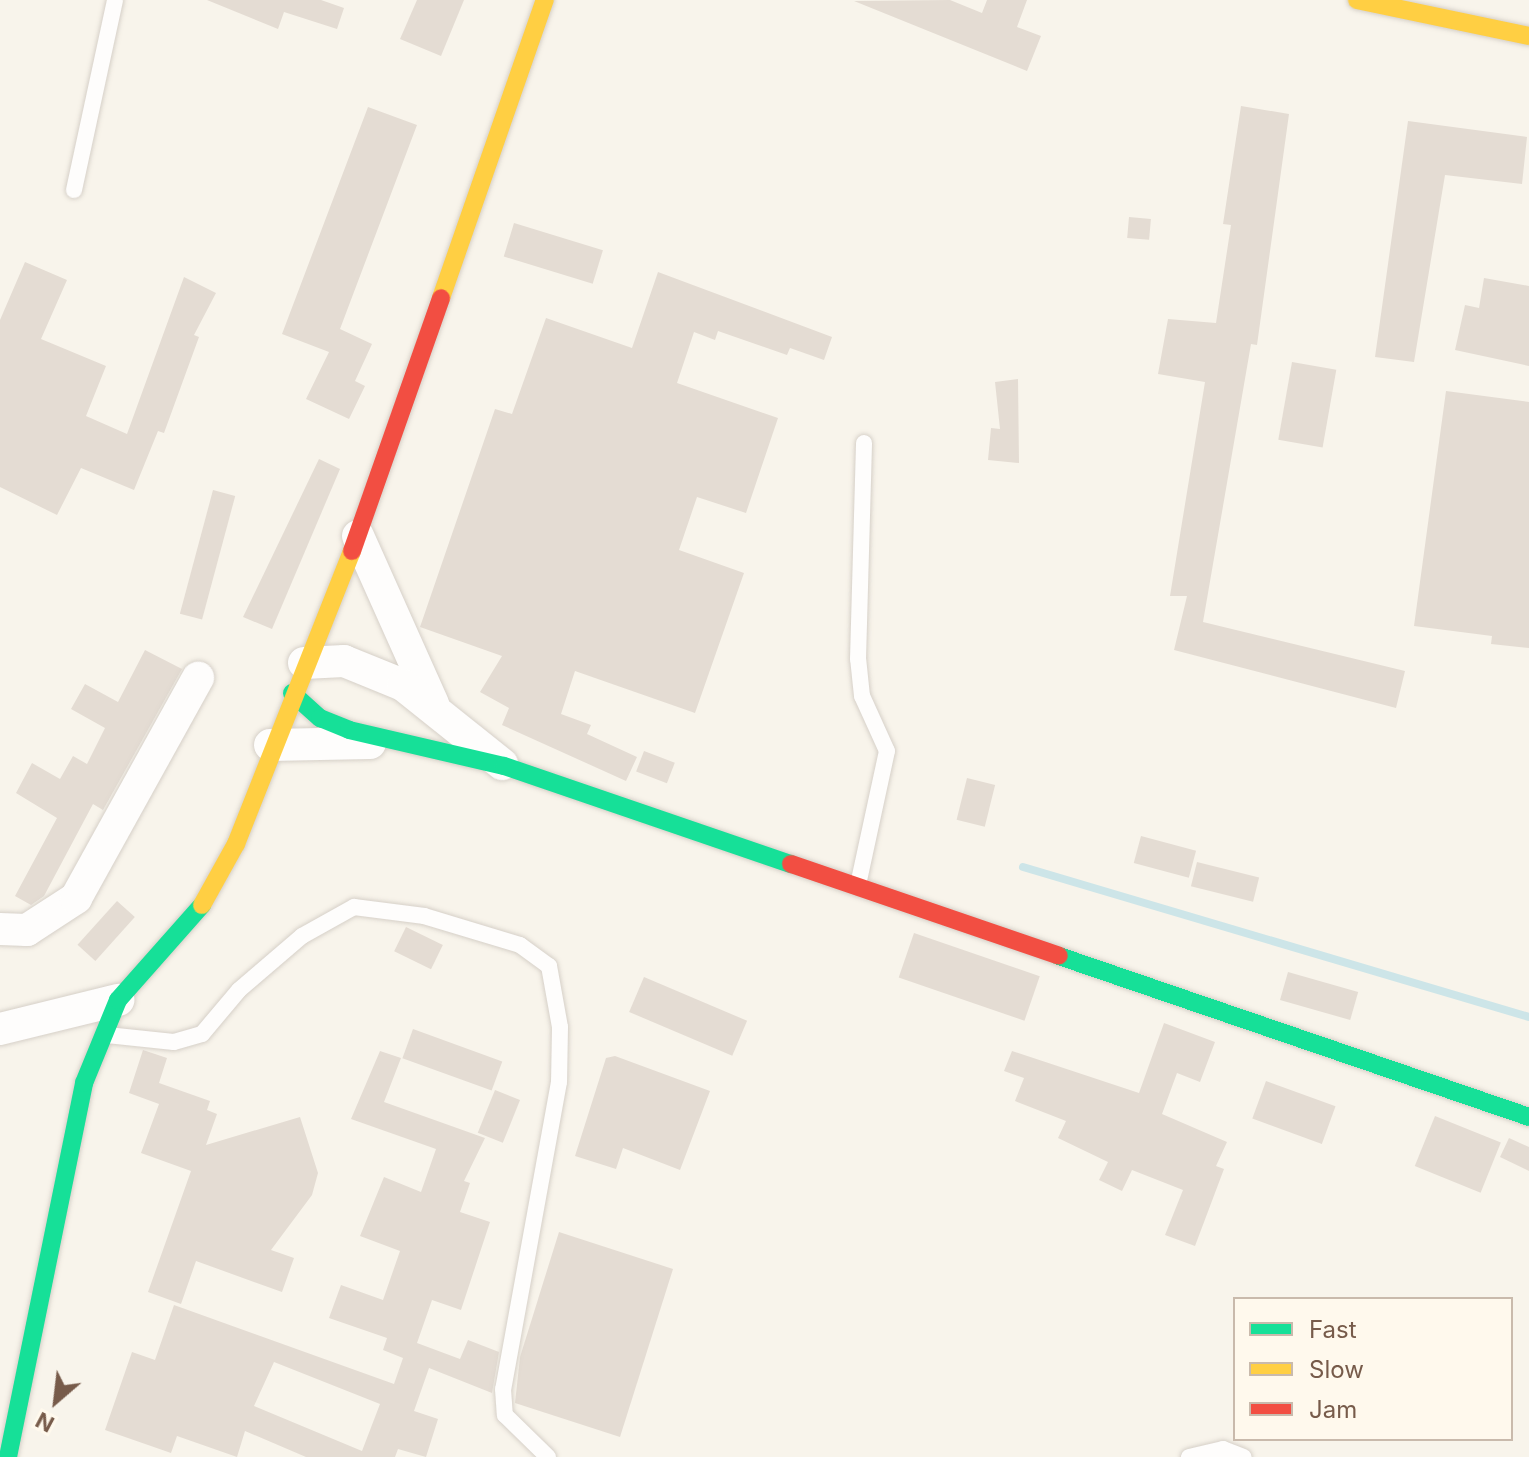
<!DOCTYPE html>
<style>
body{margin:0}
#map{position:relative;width:1529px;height:1457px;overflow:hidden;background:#f8f4eb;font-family:Inter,sans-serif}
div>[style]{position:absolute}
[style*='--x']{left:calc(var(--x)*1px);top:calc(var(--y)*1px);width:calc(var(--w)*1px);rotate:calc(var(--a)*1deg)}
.stream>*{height:8px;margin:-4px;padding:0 4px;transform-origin:4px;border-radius:4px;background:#cde5e8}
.building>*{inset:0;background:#e4dcd3;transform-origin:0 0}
.roads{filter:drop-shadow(0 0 2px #d6d0c8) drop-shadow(0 0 2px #d6d0c8)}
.lane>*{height:16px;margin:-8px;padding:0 8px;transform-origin:8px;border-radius:8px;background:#fefdfc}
.street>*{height:32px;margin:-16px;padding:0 16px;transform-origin:16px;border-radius:16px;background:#fefdfc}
.fast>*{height:18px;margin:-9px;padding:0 9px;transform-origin:9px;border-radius:9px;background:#16e098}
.slow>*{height:18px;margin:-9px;padding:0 9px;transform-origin:9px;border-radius:9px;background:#ffcf43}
.jam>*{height:18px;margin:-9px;padding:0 9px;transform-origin:9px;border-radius:9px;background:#f24e42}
span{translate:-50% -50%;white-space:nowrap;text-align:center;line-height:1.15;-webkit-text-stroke:8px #fff9ed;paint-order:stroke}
.legend{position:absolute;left:1233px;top:1297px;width:280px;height:144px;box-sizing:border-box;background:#fff9ed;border:2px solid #c9baac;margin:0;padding:10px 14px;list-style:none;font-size:24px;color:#775b4a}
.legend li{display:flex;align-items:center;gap:16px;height:40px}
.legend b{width:40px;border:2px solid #c9baac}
.north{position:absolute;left:16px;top:1361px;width:80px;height:80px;-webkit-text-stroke:6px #fff9ed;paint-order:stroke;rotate:208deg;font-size:22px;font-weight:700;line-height:32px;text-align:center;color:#775b4a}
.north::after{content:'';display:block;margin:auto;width:28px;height:36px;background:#775b4a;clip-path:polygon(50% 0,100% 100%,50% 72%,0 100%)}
</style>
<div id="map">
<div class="stream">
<div style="--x:1023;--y:867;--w:528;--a:16.51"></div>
</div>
<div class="building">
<div style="clip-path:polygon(207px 0,321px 0,344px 8px,337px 29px,284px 12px,278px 29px)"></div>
<div style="clip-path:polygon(417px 0,464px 0,441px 56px,400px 39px)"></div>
<div style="clip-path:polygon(950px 0,982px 13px,987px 0,1027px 0,1017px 27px,1041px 36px,1027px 71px,854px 1px)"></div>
<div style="clip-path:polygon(1241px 106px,1289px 114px,1257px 345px,1251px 344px,1203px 622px,1405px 671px,1396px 708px,1174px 650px,1187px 596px,1170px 596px,1205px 382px,1158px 374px,1168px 319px,1216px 323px,1231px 225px,1223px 224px)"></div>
<div style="clip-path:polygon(368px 107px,417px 125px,340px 329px,372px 344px,355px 381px,365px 386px,349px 419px,306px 399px,329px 352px,282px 334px)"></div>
<div style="clip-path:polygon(1408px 121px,1527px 137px,1522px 184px,1445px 175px,1414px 362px,1375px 357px)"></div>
<div style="left:1129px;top:217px;width:22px;height:21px;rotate:5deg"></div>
<div style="left:514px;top:223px;width:93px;height:35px;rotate:17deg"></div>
<div style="clip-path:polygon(25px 262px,67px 280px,41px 339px,106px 366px,86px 416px,127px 434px,184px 277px,216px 293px,194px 335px,199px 337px,164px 433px,158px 431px,134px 490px,81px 468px,57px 515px,0 487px,0 320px)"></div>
<div style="clip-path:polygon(658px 272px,832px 337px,824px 360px,790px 348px,787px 355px,718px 331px,715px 340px,694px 332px,677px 383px,778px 418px,746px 513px,697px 497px,679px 550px,744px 573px,695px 713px,575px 671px,561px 714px,591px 725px,587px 734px,637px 757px,626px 781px,502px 725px,509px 708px,480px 692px,502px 656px,420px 627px,495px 409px,512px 414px,546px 318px,632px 348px)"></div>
<div style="clip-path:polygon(1484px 278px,1529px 286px,1529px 366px,1455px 350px,1465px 305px,1479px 308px)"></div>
<div style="left:1292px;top:362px;width:45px;height:79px;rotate:10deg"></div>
<div style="clip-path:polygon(1018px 379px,1019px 463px,988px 460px,991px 428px,1000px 429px,995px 382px)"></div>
<div style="clip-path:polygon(1446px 391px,1529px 402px,1529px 648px,1491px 644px,1492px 636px,1414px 626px)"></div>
<div style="clip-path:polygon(319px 459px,340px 469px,272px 629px,243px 617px)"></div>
<div style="left:213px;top:490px;width:23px;height:128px;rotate:15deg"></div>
<div style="clip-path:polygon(145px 650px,182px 669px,103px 810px,93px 804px,44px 896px,31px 905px,15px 896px,57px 818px,16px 793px,32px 763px,60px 779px,73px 756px,87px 764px,105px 728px,71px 709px,85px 684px,118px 702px)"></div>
<div style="left:644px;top:751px;width:33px;height:22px;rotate:21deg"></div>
<div style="left:967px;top:778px;width:29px;height:43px;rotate:14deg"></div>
<div style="left:1141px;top:836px;width:57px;height:28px;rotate:15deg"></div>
<div style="left:1197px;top:862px;width:64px;height:25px;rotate:14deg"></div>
<div style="left:117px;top:901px;width:24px;height:59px;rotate:42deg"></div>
<div style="left:406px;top:927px;width:41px;height:27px;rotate:26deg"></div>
<div style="left:914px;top:933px;width:133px;height:47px;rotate:19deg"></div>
<div style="left:1288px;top:972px;width:73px;height:29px;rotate:16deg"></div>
<div style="left:644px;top:977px;width:112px;height:38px;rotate:23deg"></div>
<div style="clip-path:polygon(1164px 1023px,1215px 1042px,1200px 1082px,1177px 1073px,1162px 1114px,1227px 1142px,1216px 1166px,1224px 1169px,1195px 1246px,1165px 1235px,1183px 1190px,1132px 1170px,1122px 1191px,1099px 1180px,1108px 1162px,1058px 1138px,1066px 1121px,1015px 1101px,1024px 1078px,1004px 1071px,1012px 1051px,1139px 1093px)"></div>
<div style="left:413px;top:1029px;width:95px;height:31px;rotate:20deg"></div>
<div style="clip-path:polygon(143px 1050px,167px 1058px,159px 1083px,210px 1101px,207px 1110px,217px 1114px,206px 1145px,300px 1117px,318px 1173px,312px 1195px,271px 1250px,294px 1258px,282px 1292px,196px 1261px,181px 1304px,148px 1292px,191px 1171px,141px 1153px,159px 1104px,129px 1093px)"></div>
<div style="clip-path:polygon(evenodd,380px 1051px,401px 1058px,384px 1102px,485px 1138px,464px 1181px,470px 1183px,460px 1212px,490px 1222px,461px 1310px,432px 1300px,417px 1343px,460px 1359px,468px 1340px,499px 1352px,492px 1393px,429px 1368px,414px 1411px,438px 1419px,426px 1457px,398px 1449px,395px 1457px,306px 1457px,245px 1431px,237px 1457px,177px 1436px,171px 1453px,105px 1430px,132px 1352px,155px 1360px,174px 1305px,394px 1384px,403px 1358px,383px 1350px,387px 1338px,329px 1318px,341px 1285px,383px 1300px,400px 1251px,360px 1236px,384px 1177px,421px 1192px,436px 1149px,351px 1119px,380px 1051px,274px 1362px,380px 1404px,362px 1451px,254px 1406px,274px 1362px)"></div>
<div style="clip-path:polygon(615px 1056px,710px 1091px,680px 1170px,623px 1148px,616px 1169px,575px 1156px,606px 1058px)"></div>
<div style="left:1266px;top:1081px;width:74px;height:40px;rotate:20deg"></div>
<div style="left:495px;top:1090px;width:27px;height:46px;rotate:22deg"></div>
<div style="left:1435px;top:1116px;width:71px;height:54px;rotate:22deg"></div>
<div style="clip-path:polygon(1509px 1138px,1529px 1147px,1529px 1171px,1500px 1157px)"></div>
<div style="clip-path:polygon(559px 1232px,673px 1269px,620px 1437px,515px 1403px,520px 1357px)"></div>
</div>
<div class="roads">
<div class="lane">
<div style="--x:74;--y:190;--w:194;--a:-77.8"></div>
<div style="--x:858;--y:885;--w:137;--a:-77.8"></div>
<div style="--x:887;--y:751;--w:60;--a:-114.4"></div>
<div style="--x:862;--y:696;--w:37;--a:-96"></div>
<div style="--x:858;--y:659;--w:216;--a:-88.4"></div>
<div style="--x:107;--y:1035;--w:67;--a:6"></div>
<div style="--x:174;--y:1042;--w:29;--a:-16"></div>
<div style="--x:202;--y:1034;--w:57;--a:-49.9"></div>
<div style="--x:239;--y:990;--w:83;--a:-40.6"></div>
<div style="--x:302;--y:936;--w:60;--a:-29.1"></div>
<div style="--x:354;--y:907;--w:71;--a:7.3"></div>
<div style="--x:424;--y:916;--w:100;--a:16.8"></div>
<div style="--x:520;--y:945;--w:36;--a:36"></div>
<div style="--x:549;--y:966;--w:62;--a:79.8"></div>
<div style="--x:560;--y:1027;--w:55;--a:91"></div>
<div style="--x:559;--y:1082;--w:312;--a:100.3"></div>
<div style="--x:503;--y:1389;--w:26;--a:86"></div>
<div style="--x:505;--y:1415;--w:60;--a:44.3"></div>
<div style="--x:1189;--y:1457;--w:35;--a:-13"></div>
<div style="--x:1223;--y:1449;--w:22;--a:21"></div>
</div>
<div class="street">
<div style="--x:358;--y:536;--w:184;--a:65.9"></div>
<div style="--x:304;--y:663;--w:40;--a:-2.9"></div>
<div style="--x:344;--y:661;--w:64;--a:22.1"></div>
<div style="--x:403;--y:685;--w:127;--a:38.6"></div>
<div style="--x:270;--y:745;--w:100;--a:-1.1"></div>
<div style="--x:0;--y:929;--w:27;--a:2"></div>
<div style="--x:27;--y:930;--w:59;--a:-33.1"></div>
<div style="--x:76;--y:898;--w:252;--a:-61"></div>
<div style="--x:0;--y:1029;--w:122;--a:-13.8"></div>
</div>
<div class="fast">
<div style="--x:292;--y:693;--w:38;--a:42"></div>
<div style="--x:320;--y:718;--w:31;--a:22"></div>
<div style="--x:349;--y:730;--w:159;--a:13.1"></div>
<div style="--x:504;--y:766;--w:303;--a:18.9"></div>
<div style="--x:1059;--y:956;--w:497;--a:18.9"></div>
<div style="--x:8;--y:1457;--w:382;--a:-78.5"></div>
<div style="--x:84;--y:1083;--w:90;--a:-67.7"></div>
<div style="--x:118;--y:1000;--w:127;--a:-48.5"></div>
</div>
<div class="slow">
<div style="--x:1357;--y:0;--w:176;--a:11.8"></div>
<div style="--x:441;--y:298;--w:316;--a:-70.8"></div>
<div style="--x:202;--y:905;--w:70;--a:-60.9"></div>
<div style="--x:236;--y:844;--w:315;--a:-68.4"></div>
</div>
<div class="jam">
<div style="--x:352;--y:551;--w:268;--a:-70.6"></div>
<div style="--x:791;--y:864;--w:283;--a:18.9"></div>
</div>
</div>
<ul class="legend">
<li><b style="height:10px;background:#16e098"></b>Fast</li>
<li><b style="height:10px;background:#ffcf43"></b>Slow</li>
<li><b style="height:10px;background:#f24e42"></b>Jam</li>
</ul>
<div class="north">N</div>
</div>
